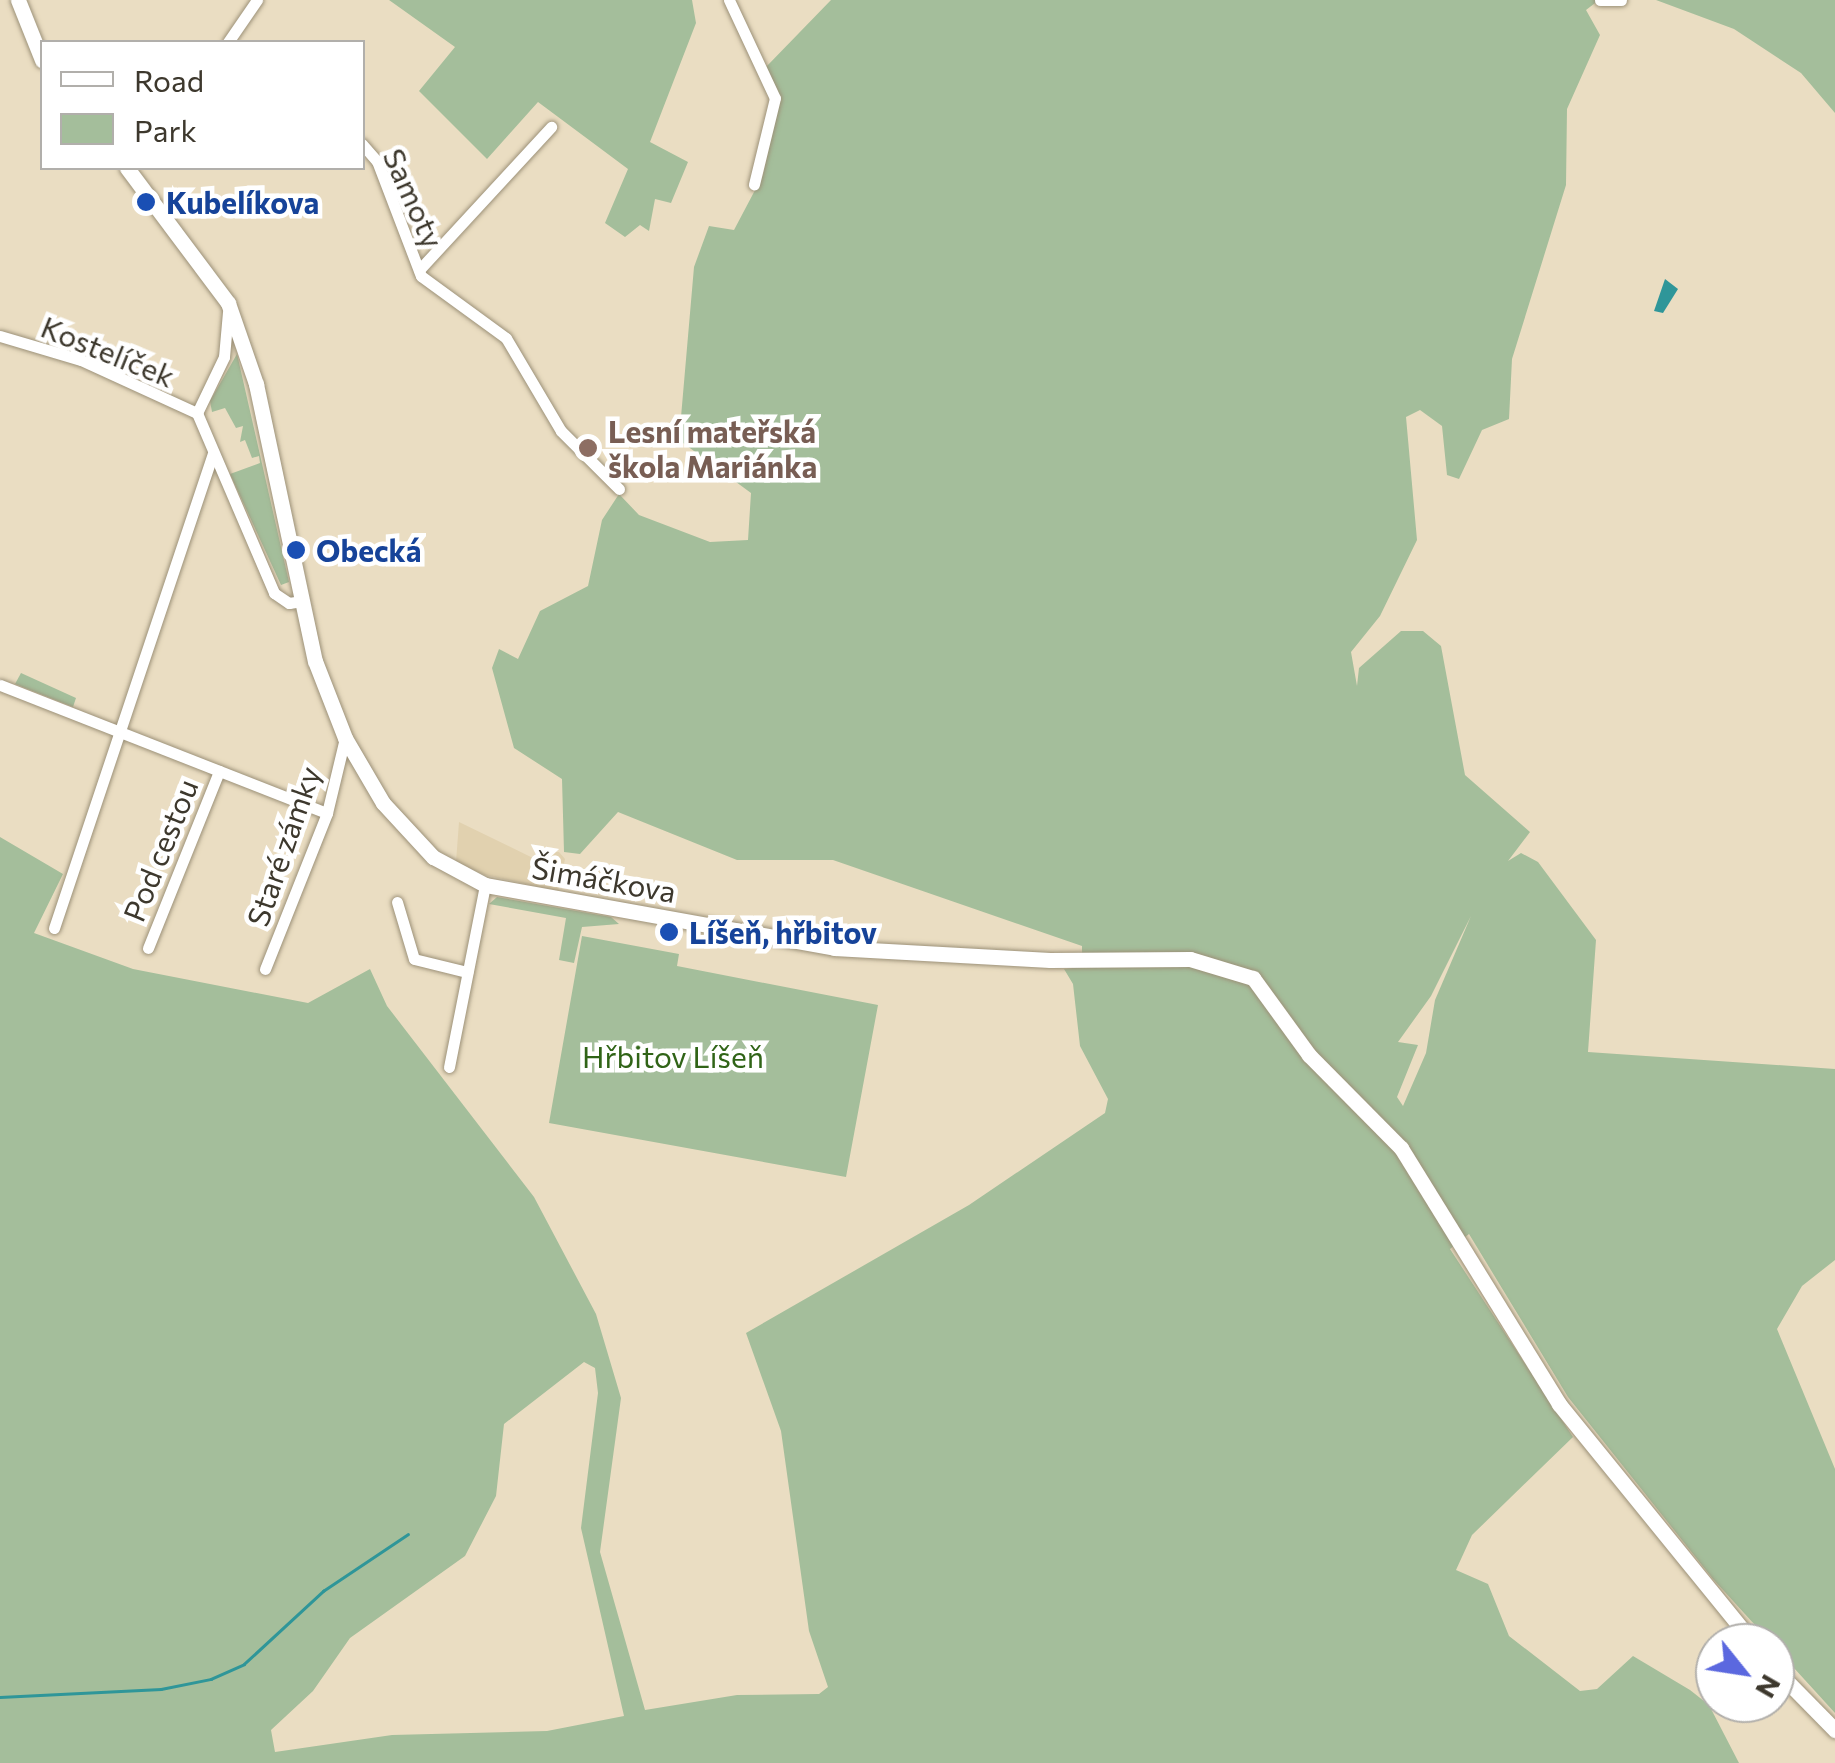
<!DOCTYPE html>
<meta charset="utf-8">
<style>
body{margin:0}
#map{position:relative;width:1835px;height:1763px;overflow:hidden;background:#eaddc2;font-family:Commissioner,sans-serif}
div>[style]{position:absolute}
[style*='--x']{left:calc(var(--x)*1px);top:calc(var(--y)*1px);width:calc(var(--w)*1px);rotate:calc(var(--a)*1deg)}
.built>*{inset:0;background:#e1d1af}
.green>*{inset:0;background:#a4be9b}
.water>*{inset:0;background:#2f9699}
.stream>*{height:2.5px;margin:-1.25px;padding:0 1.25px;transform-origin:1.25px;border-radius:1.25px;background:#2f9699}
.roads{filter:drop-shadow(0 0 2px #9c9178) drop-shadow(0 0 2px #9c9178)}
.street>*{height:11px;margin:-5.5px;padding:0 5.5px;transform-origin:5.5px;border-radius:5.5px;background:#fff}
.secondary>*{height:15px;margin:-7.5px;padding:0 7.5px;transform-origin:7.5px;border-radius:7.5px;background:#fff}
.dots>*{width:28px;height:28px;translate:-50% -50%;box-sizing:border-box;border:5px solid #fff;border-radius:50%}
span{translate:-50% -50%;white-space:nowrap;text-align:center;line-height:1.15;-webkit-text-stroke:9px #fff;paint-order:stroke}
.street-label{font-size:30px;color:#3d382d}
.transit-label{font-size:30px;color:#164399;font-weight:700}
.left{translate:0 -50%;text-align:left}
.education-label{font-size:30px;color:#785e54;font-weight:700}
.park-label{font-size:30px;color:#306417}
.legend{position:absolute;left:40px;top:40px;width:325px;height:130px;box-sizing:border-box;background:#fff;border:2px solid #b1afab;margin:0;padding:12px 18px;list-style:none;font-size:30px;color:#3d382d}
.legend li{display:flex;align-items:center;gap:20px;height:50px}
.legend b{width:50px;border:2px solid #b1afab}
.north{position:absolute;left:1695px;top:1623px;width:100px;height:100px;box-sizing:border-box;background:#fff;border:2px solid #b1afab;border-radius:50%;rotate:120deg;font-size:28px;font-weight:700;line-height:40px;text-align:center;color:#3d382d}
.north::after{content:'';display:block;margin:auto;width:35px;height:45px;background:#5b68df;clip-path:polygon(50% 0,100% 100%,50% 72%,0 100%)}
</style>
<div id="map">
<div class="built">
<div style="clip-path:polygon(459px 822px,537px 860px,542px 852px,559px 852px,565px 859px,558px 891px,485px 875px,456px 862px)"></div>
</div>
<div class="green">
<div style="clip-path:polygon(389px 0,692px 0,696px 23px,650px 142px,688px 162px,671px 203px,655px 199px,649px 231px,640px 225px,625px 237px,605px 223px,628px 169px,538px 102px,487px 159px,419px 91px,455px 47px)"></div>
<div style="clip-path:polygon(evenodd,831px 0,1599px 0,1586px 10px,1600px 35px,1567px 109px,1566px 185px,1512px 359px,1509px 419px,1482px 430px,1459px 479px,1447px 475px,1442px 426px,1420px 410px,1406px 417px,1417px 540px,1380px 616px,1351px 652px,1357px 686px,1359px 668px,1401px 631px,1423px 631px,1441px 646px,1465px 775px,1530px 832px,1508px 861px,1521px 853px,1538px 862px,1596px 940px,1588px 1052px,1835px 1069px,1835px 1260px,1802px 1286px,1777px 1329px,1835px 1469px,1835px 1713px,1713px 1579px,1568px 1397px,1469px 1234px,1450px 1249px,1573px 1437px,1472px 1535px,1456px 1570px,1488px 1584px,1509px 1636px,1580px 1691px,1597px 1689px,1633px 1656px,1690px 1690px,1709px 1705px,1739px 1763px,0 1763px,0 837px,63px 874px,34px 933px,133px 969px,308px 1003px,370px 969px,387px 1006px,534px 1197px,596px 1314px,621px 1398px,600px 1552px,645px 1710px,737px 1695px,819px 1694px,828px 1687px,809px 1631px,781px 1431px,746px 1333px,969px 1205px,1105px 1113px,1108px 1099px,1080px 1046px,1073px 984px,1064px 969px,1082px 967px,1082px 946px,833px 860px,737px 860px,618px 812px,580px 854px,564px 852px,562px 779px,514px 748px,492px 668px,499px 649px,518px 659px,540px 611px,588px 586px,602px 520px,619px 494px,639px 515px,710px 542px,748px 540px,751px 493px,679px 440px,694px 267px,709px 226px,734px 230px,763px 175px,780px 97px,766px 67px,831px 0,1471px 916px,1435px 1000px,1426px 1053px,1403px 1106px,1397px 1097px,1418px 1045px,1398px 1042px,1431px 996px,1471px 916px,831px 0,584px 1362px,595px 1368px,598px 1393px,581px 1528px,624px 1716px,547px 1731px,392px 1735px,275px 1752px,271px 1730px,313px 1691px,350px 1638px,465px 1556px,496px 1496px,504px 1424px,584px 1362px)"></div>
<div style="clip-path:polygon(1656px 0,1835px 0,1835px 113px,1801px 73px,1734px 29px)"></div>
<div style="clip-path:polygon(237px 354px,289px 582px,281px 585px,230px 474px,260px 463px,259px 456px,252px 458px,245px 440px,240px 442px,243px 426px,236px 428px,225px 408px,212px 412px,210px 401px)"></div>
<div style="clip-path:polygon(21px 673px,76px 698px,73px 707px,15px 684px)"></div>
<div style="clip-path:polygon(497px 897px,611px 917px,619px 924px,582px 927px,574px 963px,559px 960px,566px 918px,489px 904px)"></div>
<div style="clip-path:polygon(582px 936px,679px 954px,677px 966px,878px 1005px,846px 1177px,549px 1123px)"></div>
</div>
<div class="water">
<div style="clip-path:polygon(1665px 279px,1678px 289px,1663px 313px,1654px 311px)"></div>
</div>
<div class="stream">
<div style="--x:0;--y:1697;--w:161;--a:-2.8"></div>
<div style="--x:161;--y:1689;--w:51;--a:-11.3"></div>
<div style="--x:211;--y:1679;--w:36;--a:-24"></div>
<div style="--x:244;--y:1664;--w:108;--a:-42.7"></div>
<div style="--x:323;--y:1591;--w:102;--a:-33.8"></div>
</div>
<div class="roads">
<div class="street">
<div style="--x:729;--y:0;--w:108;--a:64.9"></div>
<div style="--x:775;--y:98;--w:89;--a:103.7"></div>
<div style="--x:1600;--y:0;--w:21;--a:0"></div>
<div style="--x:228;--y:42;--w:51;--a:-55.4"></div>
<div style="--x:362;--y:144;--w:23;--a:49"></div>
<div style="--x:377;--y:161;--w:123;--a:69.1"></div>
<div style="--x:421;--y:276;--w:105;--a:36.1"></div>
<div style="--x:506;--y:338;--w:108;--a:59.4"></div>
<div style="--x:561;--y:431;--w:82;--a:45"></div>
<div style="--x:419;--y:270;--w:195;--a:-47.3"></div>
<div style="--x:228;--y:312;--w:45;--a:95.1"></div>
<div style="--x:224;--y:357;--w:62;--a:115.7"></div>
<div style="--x:197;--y:413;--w:196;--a:66.8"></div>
<div style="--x:274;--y:593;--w:18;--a:34"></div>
<div style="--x:289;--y:603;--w:13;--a:-9"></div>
<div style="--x:0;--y:336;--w:84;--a:16.5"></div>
<div style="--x:81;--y:360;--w:128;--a:24.6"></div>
<div style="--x:0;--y:685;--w:351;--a:21.4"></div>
<div style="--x:397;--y:902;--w:59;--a:73.4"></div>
<div style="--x:414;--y:959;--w:55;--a:13.8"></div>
<div style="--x:54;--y:928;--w:501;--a:-71.49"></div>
<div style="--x:148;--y:948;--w:191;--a:-68.1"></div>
<div style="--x:265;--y:969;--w:168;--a:-68.3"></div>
<div style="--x:327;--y:813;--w:77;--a:-76.5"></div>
<div style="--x:449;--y:1067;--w:186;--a:-78.8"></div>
</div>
<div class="secondary">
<div style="--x:18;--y:0;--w:65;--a:68.2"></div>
<div style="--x:127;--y:168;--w:169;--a:53.2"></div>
<div style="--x:228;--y:303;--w:86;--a:70.9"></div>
<div style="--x:256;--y:384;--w:283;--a:78"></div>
<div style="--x:315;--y:661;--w:83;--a:68.7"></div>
<div style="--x:345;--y:738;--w:75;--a:59.7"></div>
<div style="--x:383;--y:803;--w:74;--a:47.2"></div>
<div style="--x:433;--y:857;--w:59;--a:28.3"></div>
<div style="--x:485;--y:885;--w:355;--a:10.2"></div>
<div style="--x:834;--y:948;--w:216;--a:3.2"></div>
<div style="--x:1050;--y:960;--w:140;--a:-0.4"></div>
<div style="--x:1190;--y:959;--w:66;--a:16.8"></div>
<div style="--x:1253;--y:978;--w:95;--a:54"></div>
<div style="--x:1309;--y:1055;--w:131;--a:45.3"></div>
<div style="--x:1401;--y:1148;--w:301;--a:58.3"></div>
<div style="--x:1559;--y:1404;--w:308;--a:50.9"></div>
<div style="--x:1775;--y:1669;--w:86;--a:45.5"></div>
</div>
</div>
<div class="dots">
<div style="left:146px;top:202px;background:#1a4fb4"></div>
<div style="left:588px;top:448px;background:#8d6e63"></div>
<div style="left:296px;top:550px;background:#1a4fb4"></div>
<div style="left:669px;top:932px;background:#1a4fb4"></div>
</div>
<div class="street-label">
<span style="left:414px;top:198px;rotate:66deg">Samoty</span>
<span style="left:108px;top:351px;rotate:22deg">Kostelíček</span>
<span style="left:283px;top:846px;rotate:-71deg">Staré zámky</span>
<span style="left:160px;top:850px;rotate:-68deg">Pod cestou</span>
<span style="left:604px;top:879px;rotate:10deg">Šimáčkova</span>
</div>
<div class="transit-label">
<span class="left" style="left:166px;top:202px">Kubelíkova</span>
<span class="left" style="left:316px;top:550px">Obecká</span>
<span class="left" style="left:689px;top:932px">Líšeň, hřbitov</span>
</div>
<div class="education-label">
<span class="left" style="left:608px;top:448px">Lesní mateřská<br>škola Mariánka</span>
</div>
<div class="park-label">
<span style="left:673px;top:1056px">Hřbitov Líšeň</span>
</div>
<ul class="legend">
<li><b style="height:12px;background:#fff"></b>Road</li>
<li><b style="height:28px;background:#a4be9b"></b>Park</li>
</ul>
<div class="north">N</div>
</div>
